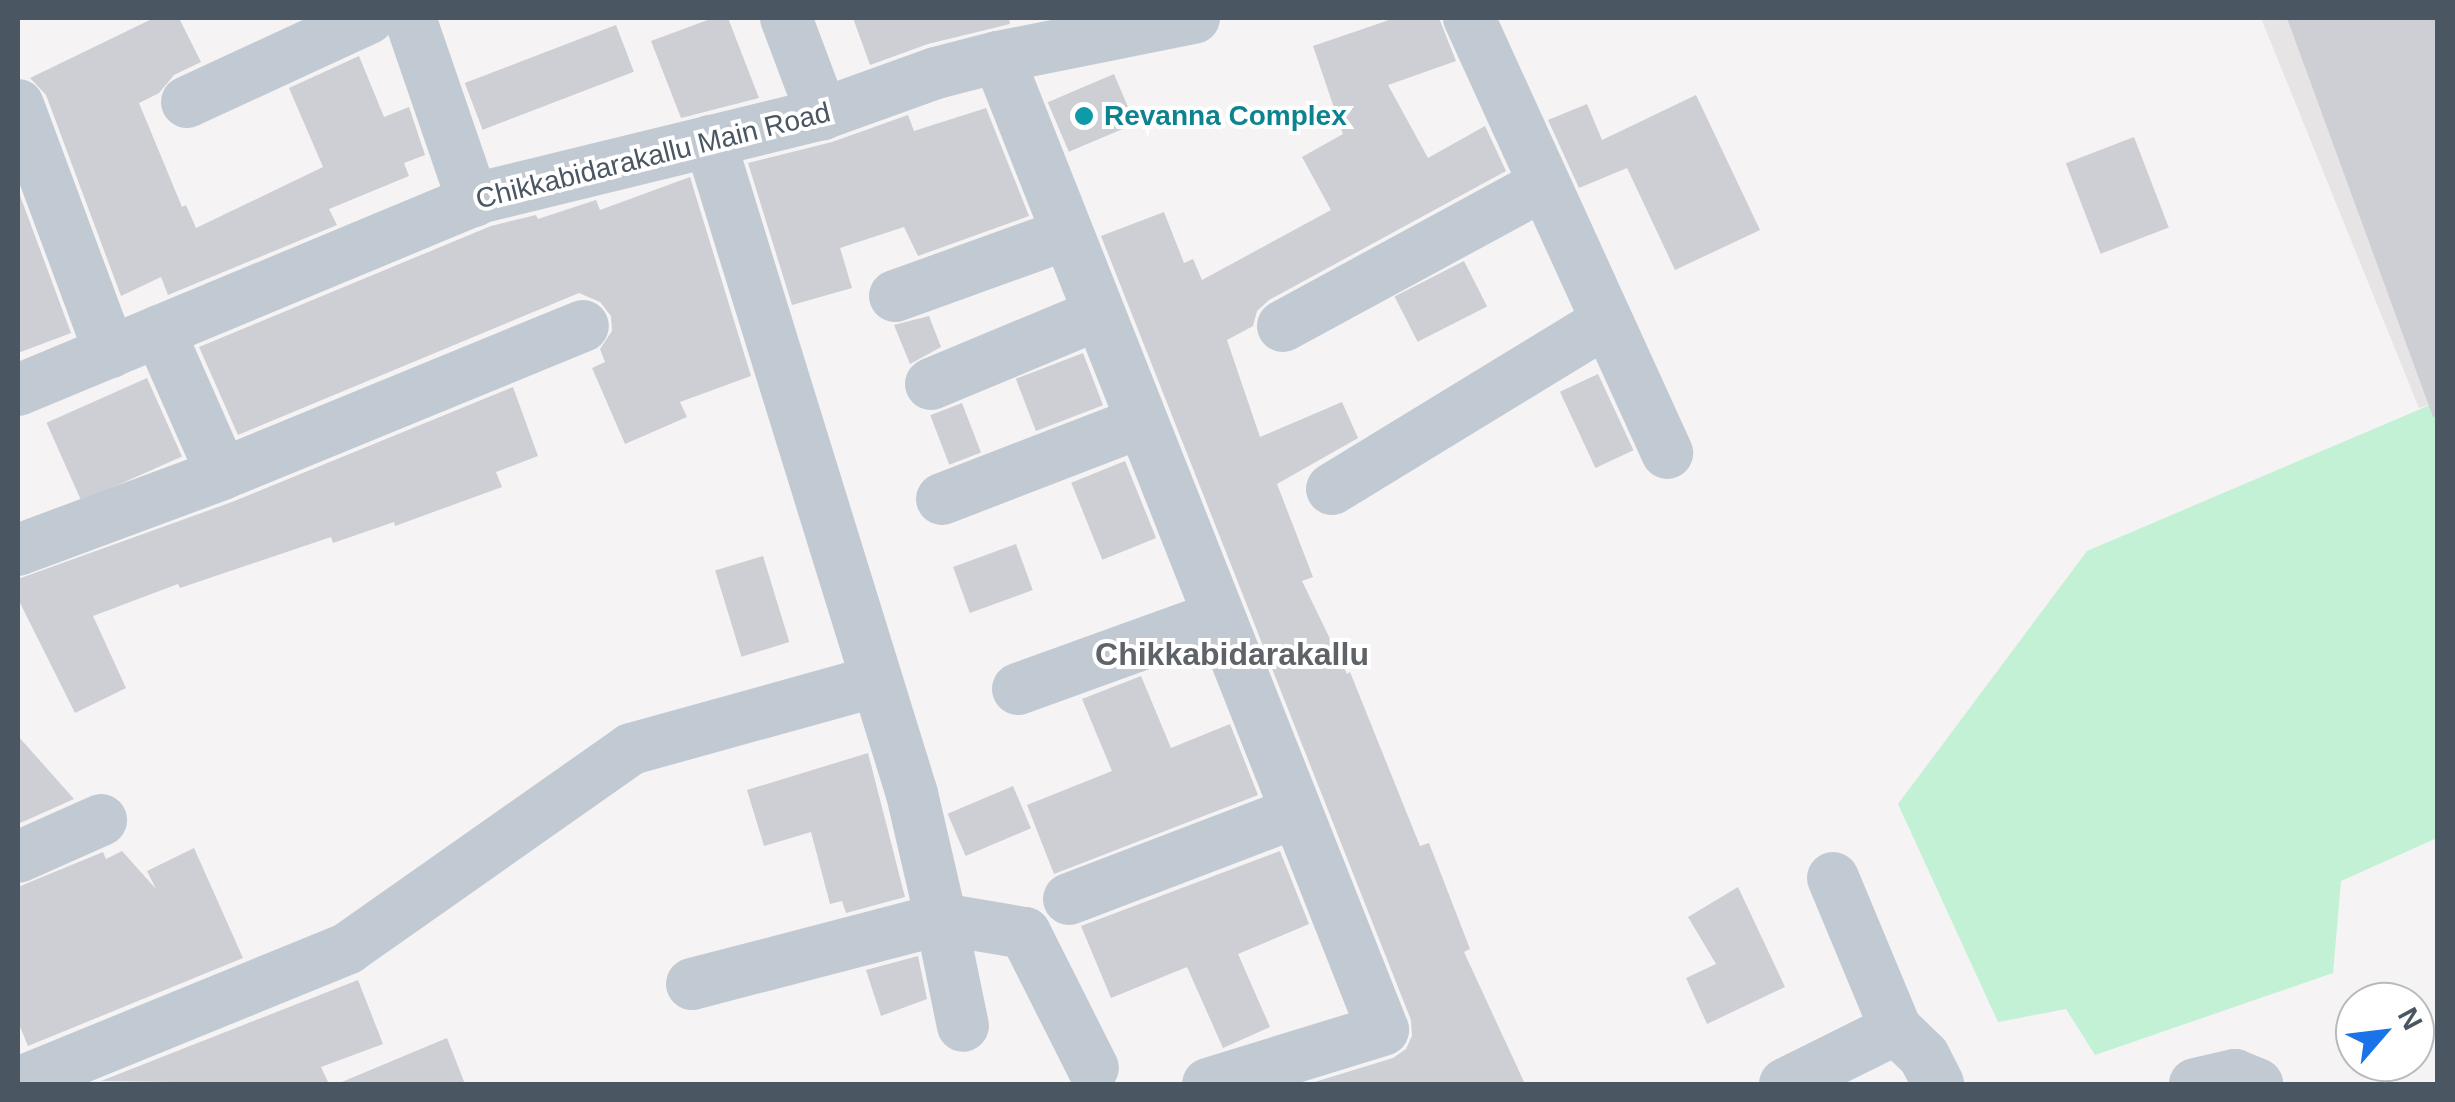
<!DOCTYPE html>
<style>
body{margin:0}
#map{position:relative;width:2455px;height:1102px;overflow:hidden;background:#f5f3f3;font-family:Helvetica,sans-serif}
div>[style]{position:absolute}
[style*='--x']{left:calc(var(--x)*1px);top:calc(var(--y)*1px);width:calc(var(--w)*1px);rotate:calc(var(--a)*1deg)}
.education>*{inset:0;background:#e6e4e5}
.green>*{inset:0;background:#c3f1d5}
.building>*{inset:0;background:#cdcfd5;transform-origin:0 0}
.minor>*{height:52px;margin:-26px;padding:0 26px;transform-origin:26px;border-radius:26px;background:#c1cad2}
.dots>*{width:28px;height:28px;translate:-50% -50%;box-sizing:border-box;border:5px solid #fff;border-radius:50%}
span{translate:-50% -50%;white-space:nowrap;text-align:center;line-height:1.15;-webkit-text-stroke:8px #fff;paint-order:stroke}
.culture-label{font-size:28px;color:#0d838f;font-weight:700}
.left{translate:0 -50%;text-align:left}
.street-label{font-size:28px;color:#4a5661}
.quarter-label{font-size:32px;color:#5f6368;font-weight:700}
.frame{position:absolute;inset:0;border:20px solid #4a5661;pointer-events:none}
.north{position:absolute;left:2335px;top:982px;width:100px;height:100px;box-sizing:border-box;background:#fff;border:2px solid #b7bbc0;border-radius:50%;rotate:62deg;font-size:28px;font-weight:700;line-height:40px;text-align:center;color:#4a5661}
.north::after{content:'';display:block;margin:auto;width:35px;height:45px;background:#1a73e8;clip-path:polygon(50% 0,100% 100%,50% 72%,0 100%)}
</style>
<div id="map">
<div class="education">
<div style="clip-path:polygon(2261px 18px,2437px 18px,2437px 402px,2419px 408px)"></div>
</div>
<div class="green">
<div style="clip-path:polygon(2437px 402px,2437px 838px,2341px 881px,2333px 973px,2095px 1055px,2066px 1009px,1998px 1022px,1898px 804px,2087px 551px)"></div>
</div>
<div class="building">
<div style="clip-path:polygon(154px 18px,179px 18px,201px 62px,174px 75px,159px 93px,139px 103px,182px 207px,186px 205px,196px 228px,323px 167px,289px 88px,359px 56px,384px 117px,409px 107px,425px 155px,404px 163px,409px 176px,329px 209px,337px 225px,168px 295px,161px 277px,121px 296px,46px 95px,30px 78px)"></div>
<div style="clip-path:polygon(713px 18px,728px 18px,759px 98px,681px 118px,651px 41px)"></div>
<div style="clip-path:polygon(853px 18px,1009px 18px,1010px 24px,928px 44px,870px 65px)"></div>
<div style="clip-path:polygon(1395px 18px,1439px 18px,1456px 61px,1388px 85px,1428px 158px,1485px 126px,1506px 171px,1269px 300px,1257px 311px,1253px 326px,1227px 340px,1260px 437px,1342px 402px,1358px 438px,1277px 484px,1313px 577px,1302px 581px,1347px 674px,1350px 672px,1420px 846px,1429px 843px,1470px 949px,1464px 952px,1525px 1084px,1308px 1084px,1393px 1058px,1406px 1049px,1412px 1036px,1411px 1020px,1101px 236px,1164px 212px,1184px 263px,1193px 259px,1202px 280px,1331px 210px,1302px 157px,1343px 134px,1313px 46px)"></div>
<div style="clip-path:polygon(2287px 18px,2438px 18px,2438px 416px,2433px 417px)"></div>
<div style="left:616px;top:25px;width:50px;height:162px;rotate:69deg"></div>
<div style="left:1114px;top:74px;width:54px;height:72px;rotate:67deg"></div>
<div style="clip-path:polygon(1696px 95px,1760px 230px,1675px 270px,1627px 168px,1579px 188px,1548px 120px,1587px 104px,1602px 140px)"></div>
<div style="clip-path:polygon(986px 108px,1029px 216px,918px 256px,904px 227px,840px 248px,852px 288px,792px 305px,748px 163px,832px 142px,908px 115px,914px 131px)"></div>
<div style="left:2134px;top:137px;width:97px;height:73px;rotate:69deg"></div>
<div style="clip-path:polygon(690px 177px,751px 376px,680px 402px,687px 417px,625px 444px,592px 368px,605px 362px,600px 349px,612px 331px,611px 316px,600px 302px,579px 293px,238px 435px,199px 347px,491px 226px,536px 215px,538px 219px,596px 200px,600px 210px)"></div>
<div style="clip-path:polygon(18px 190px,71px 333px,18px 353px)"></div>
<div style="left:1464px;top:261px;width:51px;height:78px;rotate:63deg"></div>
<div style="clip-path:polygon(929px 316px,941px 347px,910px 364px,894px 325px)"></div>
<div style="left:1083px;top:353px;width:56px;height:72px;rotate:69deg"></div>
<div style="left:1598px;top:374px;width:84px;height:42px;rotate:65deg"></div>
<div style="left:147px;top:378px;width:86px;height:110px;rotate:66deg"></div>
<div style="clip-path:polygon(513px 387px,538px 456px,496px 472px,502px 487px,395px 526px,394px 522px,333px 543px,331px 537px,180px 588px,178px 584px,93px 616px,126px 688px,75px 713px,18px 599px,18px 579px,232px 502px)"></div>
<div style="left:962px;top:403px;width:53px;height:34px;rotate:69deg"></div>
<div style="left:1125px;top:461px;width:83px;height:58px;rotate:68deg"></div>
<div style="left:1016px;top:544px;width:49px;height:67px;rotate:70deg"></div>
<div style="left:763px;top:556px;width:90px;height:50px;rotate:73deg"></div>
<div style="clip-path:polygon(1141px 676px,1171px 748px,1230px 724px,1258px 795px,1054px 874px,1027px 805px,1112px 771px,1082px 699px)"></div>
<div style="clip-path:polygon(18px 736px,74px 799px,18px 824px)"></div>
<div style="clip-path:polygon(868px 753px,905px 897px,846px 913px,842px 901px,830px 904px,811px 832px,764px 846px,747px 790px)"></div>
<div style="left:1013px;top:786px;width:46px;height:71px;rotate:67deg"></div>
<div style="clip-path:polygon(194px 848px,243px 958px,28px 1046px,18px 1022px,18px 887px,103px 852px,106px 859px,122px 851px,156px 889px,147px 871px)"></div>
<div style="clip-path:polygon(1280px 851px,1309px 924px,1238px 954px,1270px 1027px,1223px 1048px,1187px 967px,1111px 998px,1081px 926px)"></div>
<div style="clip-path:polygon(1738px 887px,1785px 987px,1707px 1024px,1686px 978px,1716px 964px,1688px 917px)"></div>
<div style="clip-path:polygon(918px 956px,927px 999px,881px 1016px,866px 970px)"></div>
<div style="clip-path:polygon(358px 980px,383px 1044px,321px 1067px,329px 1084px,101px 1081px)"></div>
<div style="clip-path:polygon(447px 1038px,465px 1084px,337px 1084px)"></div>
</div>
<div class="minor">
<div style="--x:410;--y:18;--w:194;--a:71"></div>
<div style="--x:786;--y:18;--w:103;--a:69.4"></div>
<div style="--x:1469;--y:18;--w:478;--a:65.5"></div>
<div style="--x:998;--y:57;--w:1046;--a:68.41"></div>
<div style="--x:1383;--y:1030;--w:183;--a:162.9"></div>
<div style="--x:187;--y:102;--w:200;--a:-24.8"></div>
<div style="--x:18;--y:105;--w:264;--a:69.6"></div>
<div style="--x:710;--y:141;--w:684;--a:72.81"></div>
<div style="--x:912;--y:794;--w:128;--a:76.9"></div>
<div style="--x:941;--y:919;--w:85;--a:9.5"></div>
<div style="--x:1025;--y:933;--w:151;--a:63.3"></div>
<div style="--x:895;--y:296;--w:183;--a:-19.8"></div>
<div style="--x:1283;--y:326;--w:297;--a:-28.5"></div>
<div style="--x:159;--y:331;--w:156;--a:66.2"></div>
<div style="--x:222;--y:474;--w:390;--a:-22.3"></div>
<div style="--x:931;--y:384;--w:182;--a:-22.6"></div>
<div style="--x:18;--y:390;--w:503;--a:-22.58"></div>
<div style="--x:482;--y:197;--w:350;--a:-13.7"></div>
<div style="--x:822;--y:114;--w:121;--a:-19.8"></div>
<div style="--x:936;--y:73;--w:64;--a:-14.5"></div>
<div style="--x:998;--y:57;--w:200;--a:-11.3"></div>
<div style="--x:1332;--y:489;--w:322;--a:-31.4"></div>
<div style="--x:942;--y:499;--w:214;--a:-21.1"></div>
<div style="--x:18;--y:550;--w:218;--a:-20.4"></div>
<div style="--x:1018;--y:689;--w:212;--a:-19.9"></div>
<div style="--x:18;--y:857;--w:91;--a:-24"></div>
<div style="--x:1833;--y:878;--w:164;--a:67.4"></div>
<div style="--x:1069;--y:899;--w:241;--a:-20.9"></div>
<div style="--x:692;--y:984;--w:257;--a:-14.6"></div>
<div style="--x:941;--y:919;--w:109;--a:78.4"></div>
<div style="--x:18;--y:1083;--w:357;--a:-22.2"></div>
<div style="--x:348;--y:948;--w:346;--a:-35.1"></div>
<div style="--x:631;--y:749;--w:255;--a:-15.5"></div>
<div style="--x:1785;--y:1084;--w:124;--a:-26.4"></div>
<div style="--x:1896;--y:1029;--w:39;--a:44"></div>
<div style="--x:1924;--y:1056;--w:31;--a:63"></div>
<div style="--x:2195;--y:1084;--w:41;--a:-12.7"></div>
<div style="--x:2235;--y:1075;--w:24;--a:22"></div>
</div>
<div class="dots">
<div style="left:1084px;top:116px;background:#0f9aa8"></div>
</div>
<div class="culture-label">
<span class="left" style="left:1104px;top:116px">Revanna Complex</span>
</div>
<div class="street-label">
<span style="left:653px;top:156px;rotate:-14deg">Chikkabidarakallu Main Road</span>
</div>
<div class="quarter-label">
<span style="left:1232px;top:654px">Chikkabidarakallu</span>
</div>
<div class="frame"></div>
<div class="north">N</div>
</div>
